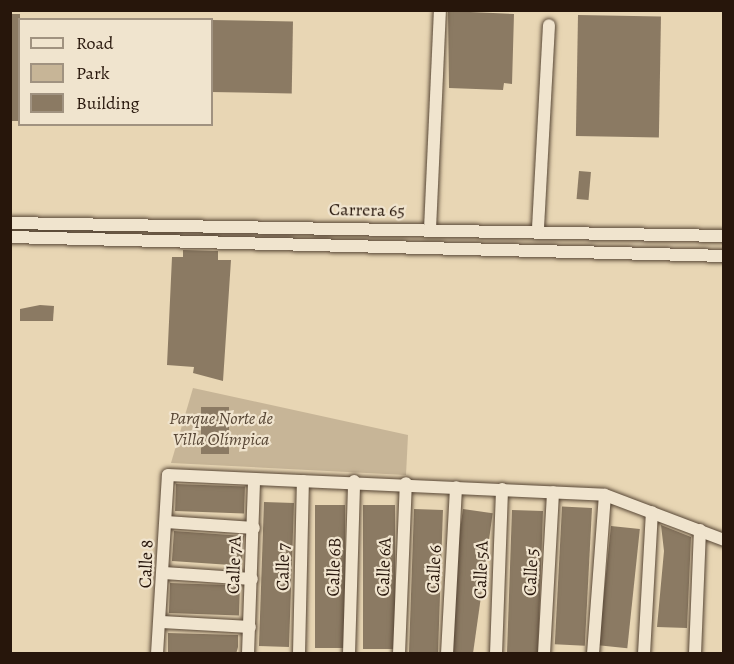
<!DOCTYPE html>
<meta charset="utf-8">
<style>
body{margin:0}
#map{position:relative;width:734px;height:664px;overflow:hidden;background:#e8d6b4;font-family:Alegreya,serif}
div>[style]{position:absolute}
[style*='--x']{left:calc(var(--x)*1px);top:calc(var(--y)*1px);width:calc(var(--w)*1px);rotate:calc(var(--a)*1deg)}
.green>*{inset:0;background:#c7b597}
.building>*{inset:0;background:#8b7a63;transform-origin:0 0}
.roads{filter:drop-shadow(0 0 2px #574635) drop-shadow(0 0 2px #574635)}
.minor>*{height:12px;margin:-6px;padding:0 6px;transform-origin:6px;border-radius:6px;background:#f0e4ce}
span{translate:-50% -50%;white-space:nowrap;text-align:center;line-height:1.15;-webkit-text-stroke:4.5px #f0e4ce;paint-order:stroke}
.street-label{font-size:18px;color:#27160b}
.park-label{font-size:18px;color:#574635;font-style:italic}
.frame{position:absolute;inset:0;border:12px solid #27160b;pointer-events:none}
.legend{position:absolute;left:18px;top:18px;width:195px;height:108px;box-sizing:border-box;background:#f0e4ce;border:2px solid #a09280;margin:0;padding:8px 10px;list-style:none;font-size:18px;color:#27160b}
.legend li{display:flex;align-items:center;gap:12px;height:30px}
.legend b{width:30px;border:2px solid #a09280}
</style>
<div id="map">
<div class="green">
<div style="clip-path:polygon(193px 388px,408px 435px,406px 475px,171px 463px)"></div>
</div>
<div class="building">
<div style="clip-path:polygon(448px 11px,514px 14px,512px 84px,504px 83px,503px 90px,449px 88px)"></div>
<div style="left:10px;top:14px;width:10px;height:107px"></div>
<div style="left:578px;top:15px;width:83px;height:121px;rotate:1deg"></div>
<div style="left:212px;top:20px;width:81px;height:72px;rotate:1deg"></div>
<div style="left:579px;top:171px;width:12px;height:28px;rotate:5deg"></div>
<div style="clip-path:polygon(183px 250px,218px 251px,218px 260px,231px 260px,223px 381px,193px 373px,194px 367px,167px 365px,172px 257px,183px 257px)"></div>
<div style="clip-path:polygon(40px 305px,54px 306px,53px 321px,20px 321px,20px 309px)"></div>
<div style="left:201px;top:407px;width:28px;height:47px"></div>
<div style="left:176px;top:484px;width:69px;height:27px;rotate:2deg"></div>
<div style="left:264px;top:502px;width:30px;height:144px;rotate:2deg"></div>
<div style="left:315px;top:505px;width:30px;height:143px"></div>
<div style="left:363px;top:505px;width:32px;height:144px"></div>
<div style="left:592px;top:508px;width:138px;height:30px;rotate:93deg"></div>
<div style="left:414px;top:509px;width:29px;height:143px;rotate:2deg"></div>
<div style="left:463px;top:509px;width:30px;height:143px;rotate:8deg"></div>
<div style="left:512px;top:510px;width:31px;height:144px;rotate:2deg"></div>
<div style="clip-path:polygon(661px 525px,691px 537px,687px 628px,657px 627px,664px 551px)"></div>
<div style="left:611px;top:526px;width:29px;height:120px;rotate:6deg"></div>
<div style="left:174px;top:531px;width:70px;height:30px;rotate:4deg"></div>
<div style="left:170px;top:583px;width:70px;height:30px;rotate:2deg"></div>
<div style="clip-path:polygon(168px 633px,238px 635px,238px 647px,236px 654px,168px 654px)"></div>
</div>
<div class="roads">
<div class="minor">
<div style="--x:10;--y:223;--w:714;--a:1.04"></div>
<div style="--x:538;--y:228;--w:203;--a:-86.9"></div>
<div style="--x:430;--y:229;--w:217;--a:-87.4"></div>
<div style="--x:10;--y:237;--w:714;--a:1.52"></div>
<div style="--x:166;--y:522;--w:88;--a:3.9"></div>
<div style="--x:164;--y:573;--w:88;--a:3.9"></div>
<div style="--x:162;--y:622;--w:88;--a:3.3"></div>
<div style="--x:157;--y:654;--w:179;--a:-86.5"></div>
<div style="--x:168;--y:475;--w:437;--a:2.6"></div>
<div style="--x:605;--y:495;--w:127;--a:20.7"></div>
<div style="--x:248;--y:654;--w:175;--a:-88"></div>
<div style="--x:299;--y:654;--w:173;--a:-88.7"></div>
<div style="--x:349;--y:654;--w:173;--a:-88.3"></div>
<div style="--x:399;--y:654;--w:171;--a:-87.7"></div>
<div style="--x:447;--y:654;--w:167;--a:-86.9"></div>
<div style="--x:496;--y:654;--w:165;--a:-87.9"></div>
<div style="--x:544;--y:654;--w:162;--a:-86.8"></div>
<div style="--x:593;--y:654;--w:159;--a:-85.7"></div>
<div style="--x:644;--y:654;--w:142;--a:-86.8"></div>
<div style="--x:695;--y:654;--w:124;--a:-87.7"></div>
</div>
</div>
<div class="street-label">
<span style="left:367px;top:210px;rotate:1deg">Carrera 65</span>
<span style="left:146px;top:564px;rotate:-88deg">Calle 8</span>
<span style="left:234px;top:565px;rotate:-88deg">Calle 7A</span>
<span style="left:283px;top:567px;rotate:-89deg">Calle 7</span>
<span style="left:334px;top:567px;rotate:-88deg">Calle 6B</span>
<span style="left:384px;top:567px;rotate:-88deg">Calle 6A</span>
<span style="left:434px;top:569px;rotate:-87deg">Calle 6</span>
<span style="left:481px;top:570px;rotate:-88deg">Calle 5A</span>
<span style="left:531px;top:572px;rotate:-87deg">Calle 5</span>
</div>
<div class="park-label">
<span style="left:221px;top:429px">Parque Norte de<br>Villa Olímpica</span>
</div>
<div class="frame"></div>
<ul class="legend">
<li><b style="height:8px;background:#f0e4ce"></b>Road</li>
<li><b style="height:16px;background:#c7b597"></b>Park</li>
<li><b style="height:16px;background:#8b7a63"></b>Building</li>
</ul>
</div>
